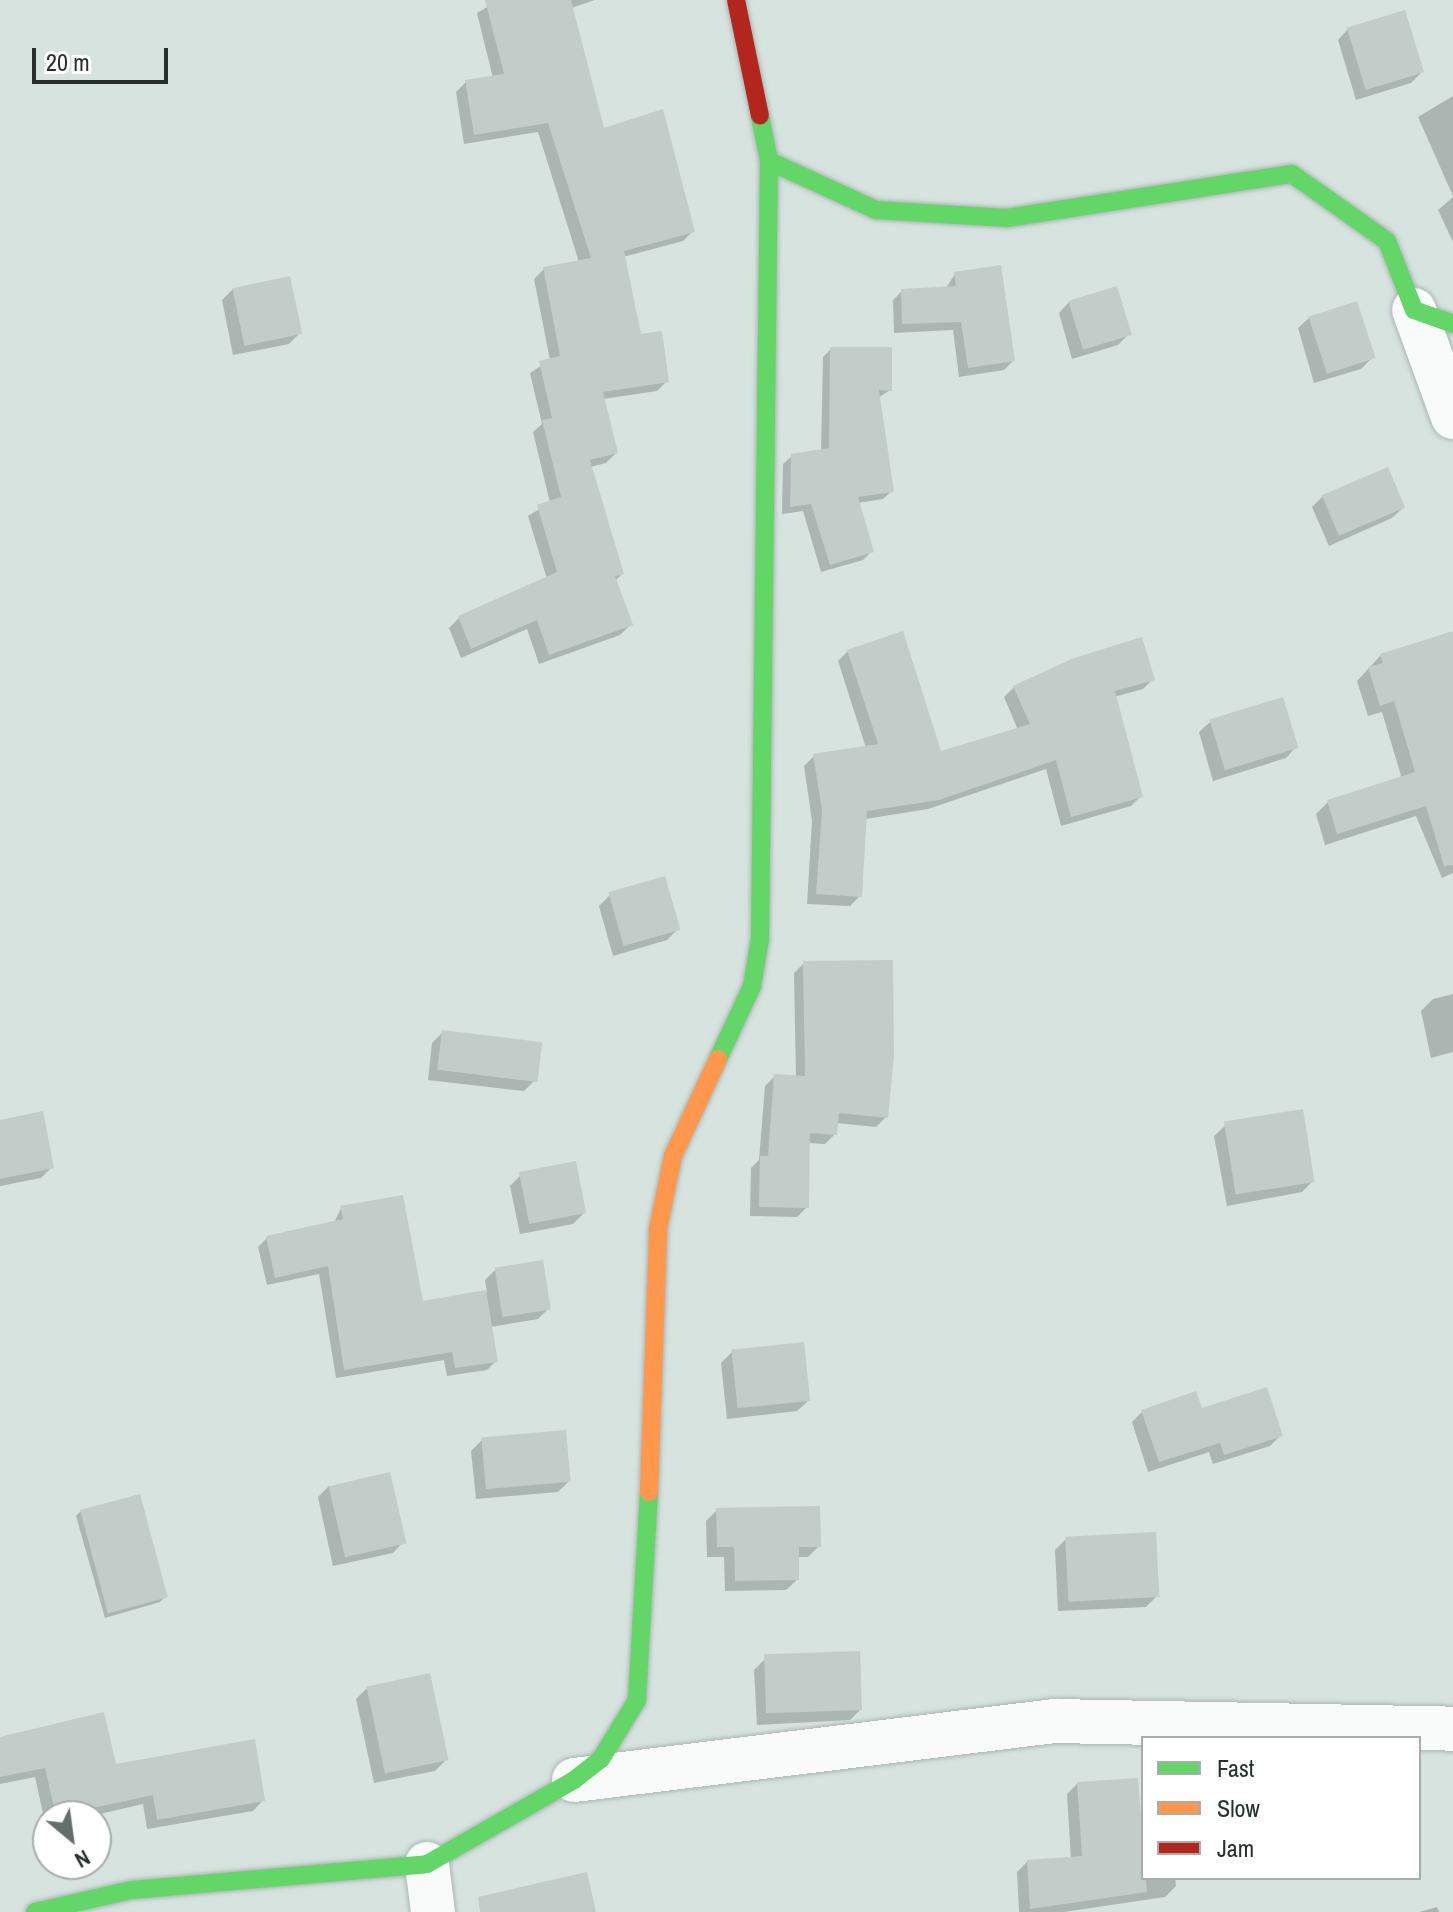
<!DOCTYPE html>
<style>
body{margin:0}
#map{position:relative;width:1453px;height:1912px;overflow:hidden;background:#d6e3df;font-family:"Archivo Narrow",sans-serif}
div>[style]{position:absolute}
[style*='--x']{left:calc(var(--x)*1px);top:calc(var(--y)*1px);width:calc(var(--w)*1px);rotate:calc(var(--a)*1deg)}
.shadow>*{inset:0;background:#0003}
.building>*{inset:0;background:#c2ccc8;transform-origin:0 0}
.roads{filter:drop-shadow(0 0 2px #abb5b2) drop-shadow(0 0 2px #abb5b2)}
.street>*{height:44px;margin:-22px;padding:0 22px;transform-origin:22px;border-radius:22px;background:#f9fbfa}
.fast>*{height:18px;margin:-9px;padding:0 9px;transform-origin:9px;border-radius:9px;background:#63d668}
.slow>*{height:18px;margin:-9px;padding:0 9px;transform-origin:9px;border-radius:9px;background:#ff974d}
.jam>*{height:18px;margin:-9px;padding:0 9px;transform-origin:9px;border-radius:9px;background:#b3261e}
span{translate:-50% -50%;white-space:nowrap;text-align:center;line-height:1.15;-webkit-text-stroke:8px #fff;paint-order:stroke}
.legend{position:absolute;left:1141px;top:1736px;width:280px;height:144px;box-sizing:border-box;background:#fff;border:2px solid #a9acab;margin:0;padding:10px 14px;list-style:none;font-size:24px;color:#27302d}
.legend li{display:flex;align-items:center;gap:16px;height:40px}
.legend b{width:40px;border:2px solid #a9acab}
.north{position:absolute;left:32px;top:1800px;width:80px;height:80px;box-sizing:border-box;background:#fff;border:2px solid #a9acab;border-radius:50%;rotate:151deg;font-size:22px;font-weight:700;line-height:32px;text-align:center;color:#27302d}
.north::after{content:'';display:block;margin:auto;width:28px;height:36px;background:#646f6b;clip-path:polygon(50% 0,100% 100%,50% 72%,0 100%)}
.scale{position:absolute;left:32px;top:48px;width:136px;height:36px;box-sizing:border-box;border:4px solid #27302d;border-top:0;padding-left:10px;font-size:24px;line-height:28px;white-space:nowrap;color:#27302d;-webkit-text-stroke:6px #fff;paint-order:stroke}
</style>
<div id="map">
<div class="shadow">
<div style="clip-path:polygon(499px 0,595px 0,571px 8px,603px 131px,693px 231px,683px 241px,623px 257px,639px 336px,667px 381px,657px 391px,603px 399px,616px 453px,606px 463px,590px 467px,622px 574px,615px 581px,630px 625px,620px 635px,539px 664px,527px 629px,461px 658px,449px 628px,459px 618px,547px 579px,528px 516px,550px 503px,533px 432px,542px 424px,530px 373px,550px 360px,534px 279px,544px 269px,579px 262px,538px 132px,464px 144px,456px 92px,466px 82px,493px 78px,477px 13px)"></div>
<div style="clip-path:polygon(1348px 29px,1422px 72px,1411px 83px,1356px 100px,1338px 40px)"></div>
<div style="clip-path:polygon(1453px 96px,1453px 196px,1418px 117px)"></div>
<div style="clip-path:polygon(1453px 197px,1453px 242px,1438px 210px)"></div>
<div style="clip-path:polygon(955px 274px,1013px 361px,1004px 370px,959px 377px,953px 330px,894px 333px,893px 300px,902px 291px,946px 288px)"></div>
<div style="clip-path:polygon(233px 289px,299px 334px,289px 344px,233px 355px,222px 300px)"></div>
<div style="clip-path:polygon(1069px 302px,1129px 334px,1118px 345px,1072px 359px,1059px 313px)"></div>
<div style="clip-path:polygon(1309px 318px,1372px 358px,1361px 369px,1314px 383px,1298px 328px)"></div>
<div style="clip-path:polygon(831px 349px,890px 390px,878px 398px,892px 491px,883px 499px,857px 503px,872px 551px,863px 560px,821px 572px,803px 511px,782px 514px,783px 464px,792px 456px,821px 451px,823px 357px)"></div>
<div style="clip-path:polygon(1323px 496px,1403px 508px,1392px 518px,1329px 546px,1312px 507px)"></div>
<div style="clip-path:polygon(1453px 633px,1453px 873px,1442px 878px,1416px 816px,1325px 845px,1316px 814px,1328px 802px,1402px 779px,1382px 712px,1368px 716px,1357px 681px,1381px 655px)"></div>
<div style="clip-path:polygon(848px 651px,940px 754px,1018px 730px,1004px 697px,1014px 687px,1153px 679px,1143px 689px,1114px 697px,1141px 796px,1131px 806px,1061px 826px,1046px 769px,928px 809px,865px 819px,860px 896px,850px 906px,807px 904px,812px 821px,804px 766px,814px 756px,866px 748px,838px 661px)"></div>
<div style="clip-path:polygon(1210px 722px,1296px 747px,1286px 758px,1213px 781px,1199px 732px)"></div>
<div style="clip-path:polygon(610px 895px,678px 929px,667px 940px,613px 956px,599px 906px)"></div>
<div style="clip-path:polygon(804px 963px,886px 1117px,876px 1127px,836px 1123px,835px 1134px,825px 1144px,808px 1143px,807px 1207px,797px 1217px,750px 1216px,751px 1168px,759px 1160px,765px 1086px,775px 1076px,796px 1078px,794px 973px)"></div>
<div style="clip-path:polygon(1453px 994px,1453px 1052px,1431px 1058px,1421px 1011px,1433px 999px)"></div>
<div style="clip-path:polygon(443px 1032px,535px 1080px,524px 1091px,428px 1080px,432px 1043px)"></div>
<div style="clip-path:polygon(0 1122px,52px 1167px,41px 1178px,0 1186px)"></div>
<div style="clip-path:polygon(1225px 1126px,1313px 1181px,1302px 1192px,1227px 1206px,1214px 1136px)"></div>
<div style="clip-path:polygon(520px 1176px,584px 1213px,573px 1224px,520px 1234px,510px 1186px)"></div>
<div style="clip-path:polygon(341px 1208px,421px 1303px,487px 1292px,485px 1280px,496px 1269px,549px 1308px,538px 1319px,490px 1327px,496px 1361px,487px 1370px,447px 1376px,444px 1360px,336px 1378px,319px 1274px,267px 1285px,258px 1247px,267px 1238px,334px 1223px)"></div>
<div style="clip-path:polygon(732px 1352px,808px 1401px,797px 1411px,727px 1419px,721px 1363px)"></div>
<div style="clip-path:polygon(1200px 1410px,1281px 1435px,1270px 1446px,1213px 1464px,1209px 1452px,1148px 1472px,1132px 1422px,1143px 1411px)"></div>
<div style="clip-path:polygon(482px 1440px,569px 1481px,558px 1492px,476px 1499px,471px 1451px)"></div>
<div style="clip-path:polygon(329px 1486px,403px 1542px,393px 1553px,333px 1566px,318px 1497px)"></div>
<div style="clip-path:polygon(717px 1510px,819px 1546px,808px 1557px,797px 1557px,797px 1580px,786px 1590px,725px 1591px,724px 1557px,707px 1557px,706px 1521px)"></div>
<div style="clip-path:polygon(81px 1511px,165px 1597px,160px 1602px,105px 1618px,76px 1516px)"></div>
<div style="clip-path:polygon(1066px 1539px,1157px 1596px,1146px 1607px,1058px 1611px,1055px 1550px)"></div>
<div style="clip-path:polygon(765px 1659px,860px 1710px,850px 1720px,757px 1725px,754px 1670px)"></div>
<div style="clip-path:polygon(367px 1688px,446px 1760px,435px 1771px,374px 1783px,356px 1699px)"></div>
<div style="clip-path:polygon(0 1739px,114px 1767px,263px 1800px,253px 1811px,147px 1829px,143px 1804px,91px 1816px,48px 1816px,46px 1827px,35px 1777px,0 1784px)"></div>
<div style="clip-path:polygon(1077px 1784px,1143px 1878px,1175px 1878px,1176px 1886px,1165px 1897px,1064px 1912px,1019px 1912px,1017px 1872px,1028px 1861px,1071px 1859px,1067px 1794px)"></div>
<div style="clip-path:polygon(1437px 1907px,1439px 1912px,1419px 1912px)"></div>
</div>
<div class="building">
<div style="clip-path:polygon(485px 0,571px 0,604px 128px,663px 109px,695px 232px,624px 251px,641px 334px,662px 331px,669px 382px,603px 392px,618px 453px,590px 460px,624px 574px,615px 576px,633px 625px,549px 655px,537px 620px,471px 649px,458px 616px,557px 572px,537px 505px,561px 497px,542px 420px,552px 418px,539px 361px,560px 356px,543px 267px,591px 258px,548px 123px,474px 135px,465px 80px,504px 74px)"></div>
<div style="left:1405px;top:10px;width:65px;height:61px;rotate:73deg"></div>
<div style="clip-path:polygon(1001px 265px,1015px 361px,968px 368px,961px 322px,902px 324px,901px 289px,956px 286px,954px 272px)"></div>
<div style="left:290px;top:276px;width:59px;height:59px;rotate:78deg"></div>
<div style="left:1117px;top:286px;width:51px;height:51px;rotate:73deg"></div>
<div style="left:1357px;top:301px;width:60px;height:51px;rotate:72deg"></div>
<div style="clip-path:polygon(830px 347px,892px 347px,892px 391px,879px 390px,894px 492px,858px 497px,874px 552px,830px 565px,811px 504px,790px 507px,791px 454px,829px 448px)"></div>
<div style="left:1388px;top:467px;width:44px;height:72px;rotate:67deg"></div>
<div style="clip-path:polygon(903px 631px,941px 751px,1030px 724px,1013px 686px,1074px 658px,1142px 637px,1155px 680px,1115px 691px,1143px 797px,1071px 817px,1056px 760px,939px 800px,867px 811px,862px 897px,816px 894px,822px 810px,813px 754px,878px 744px,847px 650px)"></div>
<div style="clip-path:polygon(1453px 631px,1453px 865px,1444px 866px,1426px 806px,1337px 834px,1327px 800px,1415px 772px,1394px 701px,1380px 706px,1368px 667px,1383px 663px,1380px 654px)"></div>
<div style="left:1283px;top:697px;width:53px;height:77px;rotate:73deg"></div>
<div style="left:665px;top:876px;width:56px;height:59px;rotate:74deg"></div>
<div style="clip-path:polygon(893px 960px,894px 1055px,888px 1118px,839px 1113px,837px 1135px,810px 1133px,809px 1208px,759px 1207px,760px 1156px,768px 1156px,774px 1074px,805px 1076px,803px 961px)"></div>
<div style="left:442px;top:1030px;width:101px;height:40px;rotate:7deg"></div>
<div style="left:1303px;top:1109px;width:74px;height:80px;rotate:81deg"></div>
<div style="clip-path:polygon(43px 1111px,54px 1168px,0 1179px,0 1120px)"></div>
<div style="left:576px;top:1161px;width:53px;height:58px;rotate:79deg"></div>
<div style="clip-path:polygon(403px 1195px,423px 1301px,486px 1290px,498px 1362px,455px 1368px,452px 1352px,344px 1370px,328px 1266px,275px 1278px,266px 1236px,343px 1219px,340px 1206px)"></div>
<div style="left:543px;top:1260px;width:50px;height:49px;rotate:81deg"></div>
<div style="left:804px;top:1342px;width:59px;height:73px;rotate:84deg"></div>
<div style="clip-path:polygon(1267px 1387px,1283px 1436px,1224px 1455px,1220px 1443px,1159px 1462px,1141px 1410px,1196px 1391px,1202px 1408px)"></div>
<div style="left:566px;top:1430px;width:52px;height:85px;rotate:85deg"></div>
<div style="left:390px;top:1472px;width:73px;height:63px;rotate:77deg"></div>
<div style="left:140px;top:1494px;width:107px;height:62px;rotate:75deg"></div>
<div style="clip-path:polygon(820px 1506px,821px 1547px,799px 1547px,799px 1580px,735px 1581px,734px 1547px,717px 1547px,716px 1508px)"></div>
<div style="left:1156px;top:1532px;width:65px;height:91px;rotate:87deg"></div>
<div style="left:860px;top:1651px;width:59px;height:96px;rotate:88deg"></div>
<div style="left:430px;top:1673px;width:89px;height:65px;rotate:78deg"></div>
<div style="clip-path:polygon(104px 1712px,116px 1764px,255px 1739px,265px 1801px,157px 1820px,153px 1795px,56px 1816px,45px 1768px,0 1777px,0 1737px)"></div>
<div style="clip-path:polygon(1138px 1778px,1147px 1892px,1030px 1909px,1027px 1860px,1082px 1856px,1077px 1782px)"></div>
<div style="clip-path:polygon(587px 1872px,596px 1912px,480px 1912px,478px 1897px)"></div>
</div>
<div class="roads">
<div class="street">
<div style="--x:1414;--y:310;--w:114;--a:70"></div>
<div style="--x:574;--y:1780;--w:484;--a:-7"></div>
<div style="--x:1054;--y:1721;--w:399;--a:1.1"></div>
<div style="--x:427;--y:1864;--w:48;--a:82.9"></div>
</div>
<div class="fast">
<div style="--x:769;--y:161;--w:118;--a:24.6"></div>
<div style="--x:876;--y:210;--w:131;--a:3.5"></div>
<div style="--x:1007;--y:218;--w:288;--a:-8.8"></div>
<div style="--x:1292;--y:174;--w:116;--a:35.2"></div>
<div style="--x:1387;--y:241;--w:74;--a:68.6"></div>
<div style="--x:1414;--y:310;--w:41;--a:19.7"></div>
<div style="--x:718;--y:1059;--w:81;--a:-65"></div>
<div style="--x:752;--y:986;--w:48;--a:-80.3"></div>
<div style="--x:760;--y:939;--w:778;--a:-89.34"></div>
<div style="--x:769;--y:161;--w:46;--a:-101.3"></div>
<div style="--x:35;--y:1912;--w:99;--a:-12.8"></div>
<div style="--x:132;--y:1890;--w:296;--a:-5"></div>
<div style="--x:427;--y:1864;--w:169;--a:-29.7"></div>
<div style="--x:574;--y:1780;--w:34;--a:-38"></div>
<div style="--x:601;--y:1759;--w:69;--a:-58.6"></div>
<div style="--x:637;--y:1700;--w:208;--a:-86.7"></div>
</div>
<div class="slow">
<div style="--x:649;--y:1492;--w:263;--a:-88"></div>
<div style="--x:658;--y:1229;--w:75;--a:-78.4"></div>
<div style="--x:673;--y:1156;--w:107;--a:-65.1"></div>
</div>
<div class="jam">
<div style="--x:736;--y:0;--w:118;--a:78.3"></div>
</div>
</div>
<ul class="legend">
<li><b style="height:10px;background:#63d668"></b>Fast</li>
<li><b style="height:10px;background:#ff974d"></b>Slow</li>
<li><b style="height:10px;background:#b3261e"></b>Jam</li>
</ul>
<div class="north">N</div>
<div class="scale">20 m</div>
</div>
